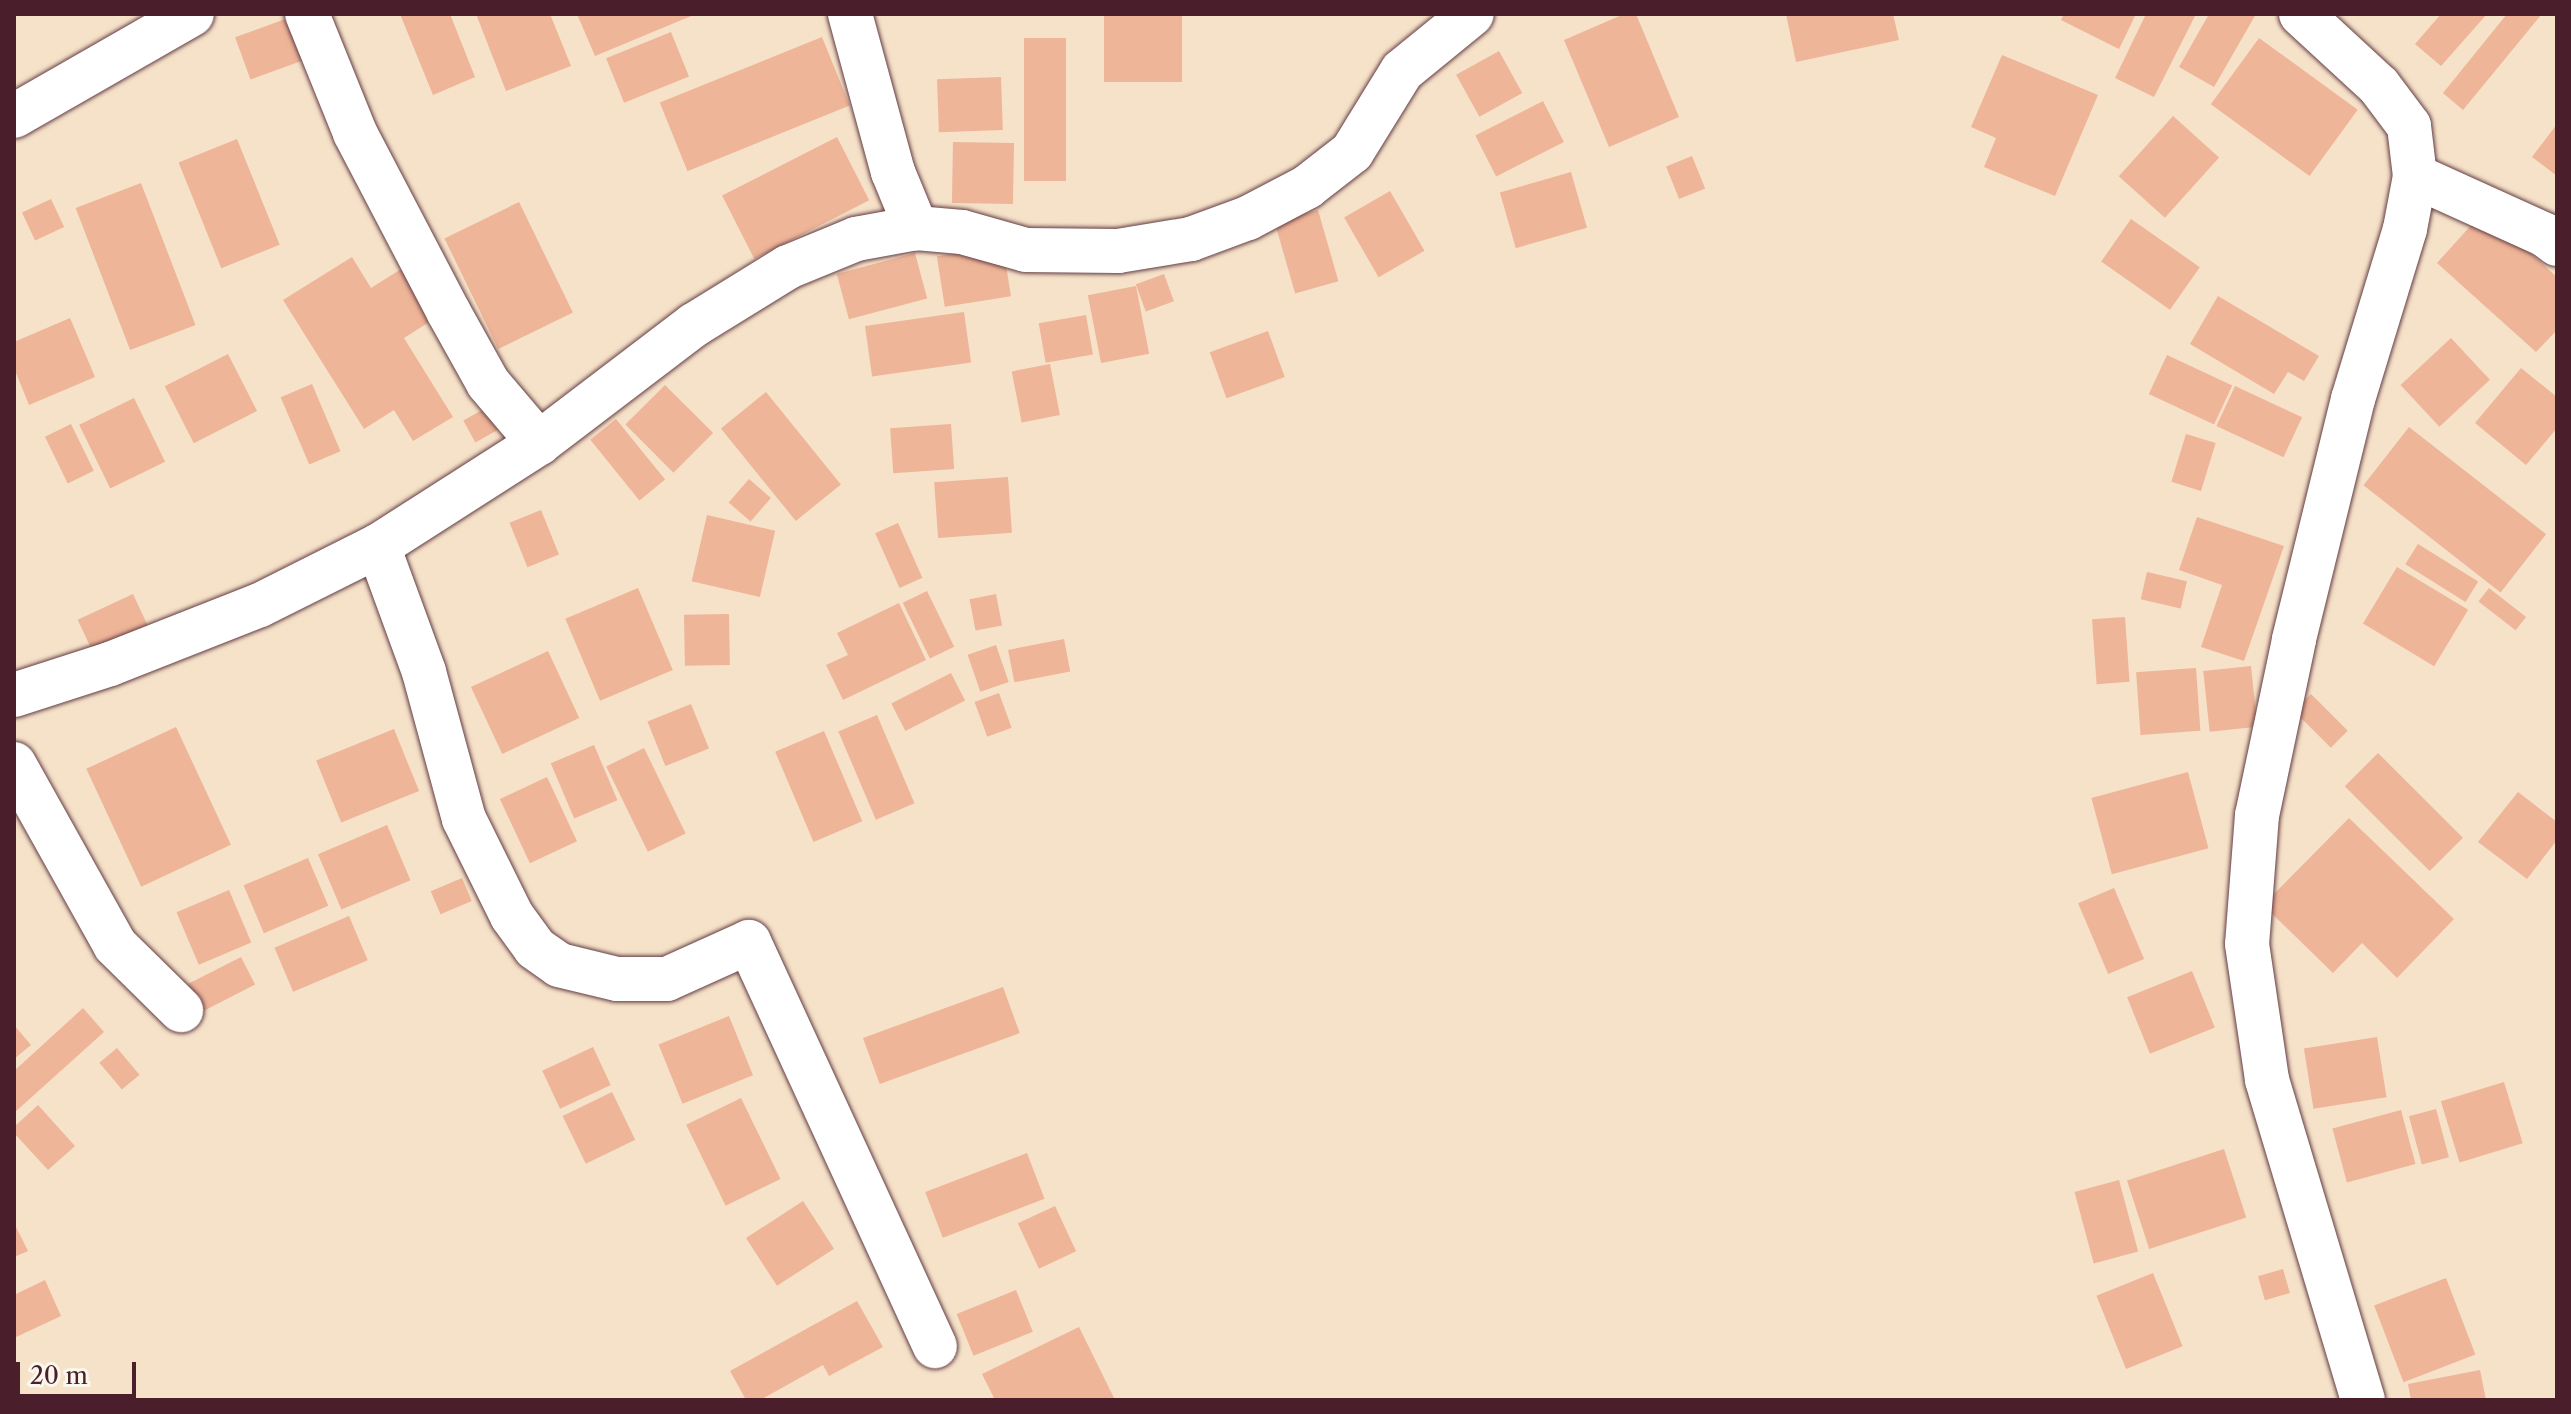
<!DOCTYPE html>
<style>
body{margin:0}
#map{position:relative;width:2571px;height:1414px;overflow:hidden;background:#f6e2c9;font-family:"Libre Caslon Text",serif}
div>[style]{position:absolute}
[style*='--x']{left:calc(var(--x)*1px);top:calc(var(--y)*1px);width:calc(var(--w)*1px);rotate:calc(var(--a)*1deg)}
.building>*{inset:0;background:#eeb598;transform-origin:0 0}
.roads{filter:drop-shadow(0 0 2px #643c43) drop-shadow(0 0 2px #643c43)}
.minor>*{height:44px;margin:-22px;padding:0 22px;transform-origin:22px;border-radius:22px;background:#fff}
span{translate:-50% -50%;white-space:nowrap;text-align:center;line-height:1.15;-webkit-text-stroke:7px #fbf7ec;paint-order:stroke}
.frame{position:absolute;inset:0;border:16px solid #4a1f2b;pointer-events:none}
.scale{position:absolute;left:16px;top:1362px;width:120px;height:36px;box-sizing:border-box;border:4px solid #4a1f2b;border-top:0;padding-left:10px;font-size:24px;line-height:28px;white-space:nowrap;color:#4a1f2b;-webkit-text-stroke:6px #fbf7ec;paint-order:stroke}
</style>
<div id="map">
<div class="building">
<div style="left:299px;top:14px;width:45px;height:68px;rotate:70deg"></div>
<div style="clip-path:polygon(400px 14px,450px 14px,475px 77px,433px 95px)"></div>
<div style="clip-path:polygon(476px 14px,550px 14px,571px 66px,506px 91px)"></div>
<div style="clip-path:polygon(577px 14px,696px 14px,595px 56px)"></div>
<div style="left:1104px;top:14px;width:78px;height:68px"></div>
<div style="clip-path:polygon(1624px 14px,1636px 14px,1679px 117px,1609px 147px,1564px 40px)"></div>
<div style="clip-path:polygon(1786px 14px,1893px 14px,1899px 40px,1796px 62px)"></div>
<div style="clip-path:polygon(2064px 14px,2136px 14px,2119px 49px,2061px 20px)"></div>
<div style="clip-path:polygon(2146px 14px,2196px 14px,2154px 97px,2115px 78px)"></div>
<div style="clip-path:polygon(2209px 14px,2256px 14px,2214px 87px,2179px 67px)"></div>
<div style="clip-path:polygon(2441px 14px,2487px 14px,2441px 66px,2415px 44px)"></div>
<div style="clip-path:polygon(2507px 14px,2541px 15px,2463px 110px,2443px 93px)"></div>
<div style="left:671px;top:32px;width:48px;height:70px;rotate:68deg"></div>
<div style="left:822px;top:37px;width:74px;height:175px;rotate:68deg"></div>
<div style="left:1024px;top:38px;width:42px;height:143px"></div>
<div style="left:2259px;top:38px;width:122px;height:82px;rotate:36deg"></div>
<div style="left:1499px;top:51px;width:48px;height:49px;rotate:61deg"></div>
<div style="clip-path:polygon(2002px 55px,2098px 95px,2055px 196px,1984px 167px,1996px 138px,1971px 127px)"></div>
<div style="left:1001px;top:77px;width:53px;height:64px;rotate:88deg"></div>
<div style="left:1543px;top:101px;width:46px;height:76px;rotate:63deg"></div>
<div style="left:2173px;top:116px;width:62px;height:81px;rotate:42deg"></div>
<div style="clip-path:polygon(2557px 124px,2557px 176px,2532px 157px)"></div>
<div style="left:837px;top:137px;width:71px;height:129px;rotate:63deg"></div>
<div style="left:237px;top:139px;width:114px;height:63px;rotate:68deg"></div>
<div style="left:953px;top:142px;width:61px;height:61px;rotate:1deg"></div>
<div style="left:1692px;top:156px;width:35px;height:28px;rotate:68deg"></div>
<div style="left:1571px;top:172px;width:58px;height:74px;rotate:74deg"></div>
<div style="left:141px;top:183px;width:152px;height:70px;rotate:69deg"></div>
<div style="left:1390px;top:191px;width:69px;height:53px;rotate:60deg"></div>
<div style="left:51px;top:199px;width:31px;height:32px;rotate:65deg"></div>
<div style="left:519px;top:202px;width:123px;height:83px;rotate:64deg"></div>
<div style="left:1318px;top:210px;width:74px;height:45px;rotate:74deg"></div>
<div style="clip-path:polygon(2484px 211px,2557px 277px,2557px 330px,2536px 352px,2437px 263px)"></div>
<div style="left:2131px;top:219px;width:84px;height:52px;rotate:35deg"></div>
<div style="left:1003px;top:246px;width:51px;height:67px;rotate:81deg"></div>
<div style="left:915px;top:253px;width:47px;height:81px;rotate:75deg"></div>
<div style="clip-path:polygon(352px 257px,371px 288px,414px 261px,445px 312px,404px 338px,453px 417px,413px 441px,394px 410px,364px 429px,283px 300px)"></div>
<div style="left:1164px;top:274px;width:29px;height:30px;rotate:70deg"></div>
<div style="left:1136px;top:286px;width:69px;height:49px;rotate:79deg"></div>
<div style="clip-path:polygon(2218px 296px,2319px 356px,2304px 381px,2288px 372px,2274px 394px,2190px 344px)"></div>
<div style="left:964px;top:312px;width:51px;height:100px;rotate:82deg"></div>
<div style="left:1086px;top:315px;width:40px;height:48px;rotate:80deg"></div>
<div style="clip-path:polygon(70px 318px,95px 377px,29px 405px,14px 368px,14px 342px)"></div>
<div style="left:1268px;top:331px;width:49px;height:62px;rotate:70deg"></div>
<div style="left:2451px;top:338px;width:57px;height:69px;rotate:47deg"></div>
<div style="left:228px;top:354px;width:64px;height:71px;rotate:63deg"></div>
<div style="left:2167px;top:355px;width:72px;height:43px;rotate:25deg"></div>
<div style="left:1050px;top:364px;width:52px;height:39px;rotate:79deg"></div>
<div style="clip-path:polygon(2521px 368px,2557px 397px,2557px 428px,2526px 465px,2475px 423px)"></div>
<div style="left:312px;top:384px;width:73px;height:34px;rotate:67deg"></div>
<div style="left:665px;top:385px;width:68px;height:56px;rotate:45deg"></div>
<div style="left:2235px;top:386px;width:74px;height:44px;rotate:25deg"></div>
<div style="left:766px;top:392px;width:119px;height:58px;rotate:51deg"></div>
<div style="left:134px;top:398px;width:71px;height:61px;rotate:64deg"></div>
<div style="left:486px;top:408px;width:25px;height:26px;rotate:61deg"></div>
<div style="left:616px;top:419px;width:78px;height:33px;rotate:51deg"></div>
<div style="left:71px;top:424px;width:52px;height:29px;rotate:64deg"></div>
<div style="left:951px;top:424px;width:45px;height:61px;rotate:86deg"></div>
<div style="left:2409px;top:427px;width:174px;height:74px;rotate:38deg"></div>
<div style="left:2186px;top:434px;width:31px;height:50px;rotate:17deg"></div>
<div style="left:1008px;top:477px;width:56px;height:74px;rotate:86deg"></div>
<div style="left:749px;top:479px;width:29px;height:31px;rotate:41deg"></div>
<div style="left:541px;top:510px;width:48px;height:34px;rotate:68deg"></div>
<div style="left:707px;top:515px;width:70px;height:68px;rotate:13deg"></div>
<div style="clip-path:polygon(2197px 517px,2284px 546px,2244px 661px,2201px 647px,2222px 585px,2179px 570px)"></div>
<div style="left:898px;top:523px;width:60px;height:25px;rotate:66deg"></div>
<div style="left:2418px;top:544px;width:71px;height:24px;rotate:32deg"></div>
<div style="left:2397px;top:567px;width:83px;height:66px;rotate:31deg"></div>
<div style="left:2147px;top:572px;width:41px;height:28px;rotate:13deg"></div>
<div style="left:638px;top:588px;width:89px;height:79px;rotate:67deg"></div>
<div style="left:2489px;top:588px;width:47px;height:17px;rotate:38deg"></div>
<div style="left:927px;top:591px;width:62px;height:27px;rotate:64deg"></div>
<div style="left:133px;top:594px;width:42px;height:61px;rotate:65deg"></div>
<div style="left:996px;top:594px;width:32px;height:27px;rotate:79deg"></div>
<div style="clip-path:polygon(899px 603px,926px 660px,843px 700px,826px 665px,848px 655px,837px 633px)"></div>
<div style="left:729px;top:614px;width:51px;height:45px;rotate:89deg"></div>
<div style="left:2125px;top:617px;width:65px;height:33px;rotate:86deg"></div>
<div style="left:1064px;top:639px;width:33px;height:57px;rotate:79deg"></div>
<div style="left:996px;top:645px;width:39px;height:30px;rotate:71deg"></div>
<div style="left:548px;top:651px;width:74px;height:85px;rotate:65deg"></div>
<div style="left:2251px;top:666px;width:61px;height:48px;rotate:84deg"></div>
<div style="left:2196px;top:668px;width:63px;height:60px;rotate:86deg"></div>
<div style="left:951px;top:673px;width:31px;height:67px;rotate:63deg"></div>
<div style="left:999px;top:693px;width:37px;height:26px;rotate:70deg"></div>
<div style="left:2311px;top:694px;width:52px;height:24px;rotate:45deg"></div>
<div style="left:691px;top:704px;width:48px;height:47px;rotate:68deg"></div>
<div style="left:877px;top:715px;width:96px;height:42px;rotate:67deg"></div>
<div style="left:176px;top:727px;width:130px;height:99px;rotate:65deg"></div>
<div style="left:394px;top:729px;width:67px;height:84px;rotate:68deg"></div>
<div style="left:824px;top:731px;width:98px;height:53px;rotate:67deg"></div>
<div style="left:594px;top:745px;width:60px;height:47px;rotate:67deg"></div>
<div style="left:644px;top:748px;width:95px;height:42px;rotate:64deg"></div>
<div style="left:2378px;top:753px;width:120px;height:47px;rotate:45deg"></div>
<div style="left:2188px;top:772px;width:79px;height:100px;rotate:75deg"></div>
<div style="left:547px;top:777px;width:71px;height:52px;rotate:65deg"></div>
<div style="clip-path:polygon(2518px 792px,2557px 822px,2557px 840px,2527px 879px,2478px 842px)"></div>
<div style="clip-path:polygon(2349px 818px,2454px 919px,2397px 978px,2362px 943px,2333px 973px,2263px 905px)"></div>
<div style="left:387px;top:825px;width:60px;height:75px;rotate:67deg"></div>
<div style="left:308px;top:858px;width:52px;height:70px;rotate:67deg"></div>
<div style="left:462px;top:878px;width:25px;height:34px;rotate:67deg"></div>
<div style="left:2114px;top:888px;width:77px;height:39px;rotate:67deg"></div>
<div style="left:229px;top:890px;width:57px;height:57px;rotate:67deg"></div>
<div style="left:349px;top:916px;width:48px;height:81px;rotate:67deg"></div>
<div style="left:241px;top:957px;width:31px;height:59px;rotate:63deg"></div>
<div style="left:2192px;top:971px;width:61px;height:70px;rotate:68deg"></div>
<div style="left:1003px;top:987px;width:49px;height:149px;rotate:70deg"></div>
<div style="clip-path:polygon(83px 1008px,104px 1032px,14px 1113px,14px 1071px)"></div>
<div style="left:729px;top:1016px;width:64px;height:76px;rotate:68deg"></div>
<div style="clip-path:polygon(14px 1025px,31px 1045px,14px 1059px)"></div>
<div style="left:2377px;top:1037px;width:61px;height:74px;rotate:81deg"></div>
<div style="left:593px;top:1047px;width:42px;height:56px;rotate:65deg"></div>
<div style="left:117px;top:1048px;width:35px;height:23px;rotate:50deg"></div>
<div style="left:2504px;top:1082px;width:64px;height:66px;rotate:73deg"></div>
<div style="left:612px;top:1092px;width:53px;height:55px;rotate:64deg"></div>
<div style="left:741px;top:1098px;width:90px;height:61px;rotate:64deg"></div>
<div style="clip-path:polygon(38px 1105px,75px 1146px,48px 1170px,14px 1133px,14px 1127px)"></div>
<div style="left:2436px;top:1109px;width:50px;height:28px;rotate:75deg"></div>
<div style="left:2401px;top:1110px;width:56px;height:71px;rotate:75deg"></div>
<div style="left:2224px;top:1149px;width:72px;height:102px;rotate:72deg"></div>
<div style="left:1027px;top:1153px;width:49px;height:109px;rotate:69deg"></div>
<div style="left:2119px;top:1180px;width:74px;height:46px;rotate:75deg"></div>
<div style="left:803px;top:1201px;width:57px;height:68px;rotate:57deg"></div>
<div style="left:1055px;top:1206px;width:50px;height:41px;rotate:65deg"></div>
<div style="clip-path:polygon(16px 1227px,28px 1251px,14px 1257px,14px 1228px)"></div>
<div style="left:2283px;top:1269px;width:25px;height:26px;rotate:74deg"></div>
<div style="left:2153px;top:1273px;width:79px;height:61px;rotate:68deg"></div>
<div style="left:2446px;top:1278px;width:82px;height:77px;rotate:69deg"></div>
<div style="clip-path:polygon(45px 1280px,61px 1316px,14px 1338px,14px 1295px)"></div>
<div style="left:1016px;top:1290px;width:45px;height:64px;rotate:68deg"></div>
<div style="clip-path:polygon(857px 1301px,883px 1347px,829px 1376px,823px 1365px,760px 1400px,746px 1400px,730px 1371px)"></div>
<div style="clip-path:polygon(1079px 1327px,1115px 1400px,995px 1400px,982px 1374px)"></div>
<div style="clip-path:polygon(2480px 1370px,2486px 1400px,2411px 1400px,2408px 1384px)"></div>
</div>
<div class="roads">
<div class="minor">
<div style="--x:307;--y:14;--w:128;--a:68"></div>
<div style="--x:355;--y:133;--w:201;--a:62.4"></div>
<div style="--x:448;--y:311;--w:82;--a:60.9"></div>
<div style="--x:488;--y:383;--w:79;--a:49.6"></div>
<div style="--x:850;--y:14;--w:164;--a:74.8"></div>
<div style="--x:893;--y:172;--w:61;--a:67.7"></div>
<div style="--x:2301;--y:14;--w:106;--a:42.7"></div>
<div style="--x:2379;--y:86;--w:50;--a:53.1"></div>
<div style="--x:2409;--y:126;--w:50;--a:83.2"></div>
<div style="--x:2415;--y:176;--w:54;--a:100.7"></div>
<div style="--x:2405;--y:229;--w:178;--a:107"></div>
<div style="--x:2353;--y:399;--w:248;--a:103.8"></div>
<div style="--x:2294;--y:640;--w:179;--a:101.9"></div>
<div style="--x:2257;--y:815;--w:129;--a:94.4"></div>
<div style="--x:2247;--y:944;--w:137;--a:81.6"></div>
<div style="--x:2267;--y:1080;--w:334;--a:73.3"></div>
<div style="--x:14;--y:116;--w:205;--a:-29.8"></div>
<div style="--x:2415;--y:176;--w:143;--a:24.4"></div>
<div style="--x:2545;--y:235;--w:15;--a:37"></div>
<div style="--x:378;--y:546;--w:134;--a:69.9"></div>
<div style="--x:424;--y:672;--w:152;--a:74.8"></div>
<div style="--x:464;--y:819;--w:108;--a:63.7"></div>
<div style="--x:512;--y:916;--w:39;--a:54"></div>
<div style="--x:535;--y:948;--w:29;--a:35"></div>
<div style="--x:559;--y:965;--w:60;--a:13.6"></div>
<div style="--x:617;--y:979;--w:50;--a:0"></div>
<div style="--x:667;--y:979;--w:90;--a:-24.3"></div>
<div style="--x:749;--y:942;--w:445;--a:65.3"></div>
<div style="--x:14;--y:695;--w:101;--a:-17.9"></div>
<div style="--x:110;--y:664;--w:161;--a:-21.5"></div>
<div style="--x:260;--y:605;--w:132;--a:-26.6"></div>
<div style="--x:378;--y:546;--w:191;--a:-32.6"></div>
<div style="--x:539;--y:443;--w:195;--a:-37.3"></div>
<div style="--x:694;--y:325;--w:110;--a:-31.7"></div>
<div style="--x:788;--y:267;--w:74;--a:-22.4"></div>
<div style="--x:856;--y:239;--w:61;--a:-10.4"></div>
<div style="--x:916;--y:228;--w:46;--a:5"></div>
<div style="--x:962;--y:232;--w:66;--a:15.7"></div>
<div style="--x:1026;--y:250;--w:92;--a:0.6"></div>
<div style="--x:1118;--y:251;--w:74;--a:-9.3"></div>
<div style="--x:1191;--y:239;--w:61;--a:-20.2"></div>
<div style="--x:1248;--y:218;--w:67;--a:-27.7"></div>
<div style="--x:1307;--y:187;--w:57;--a:-37.9"></div>
<div style="--x:1352;--y:152;--w:95;--a:-58.3"></div>
<div style="--x:1402;--y:71;--w:90;--a:-39.2"></div>
<div style="--x:14;--y:764;--w:207;--a:60.8"></div>
<div style="--x:115;--y:945;--w:93;--a:44.6"></div>
</div>
</div>
<div class="frame"></div>
<div class="scale">20 m</div>
</div>
